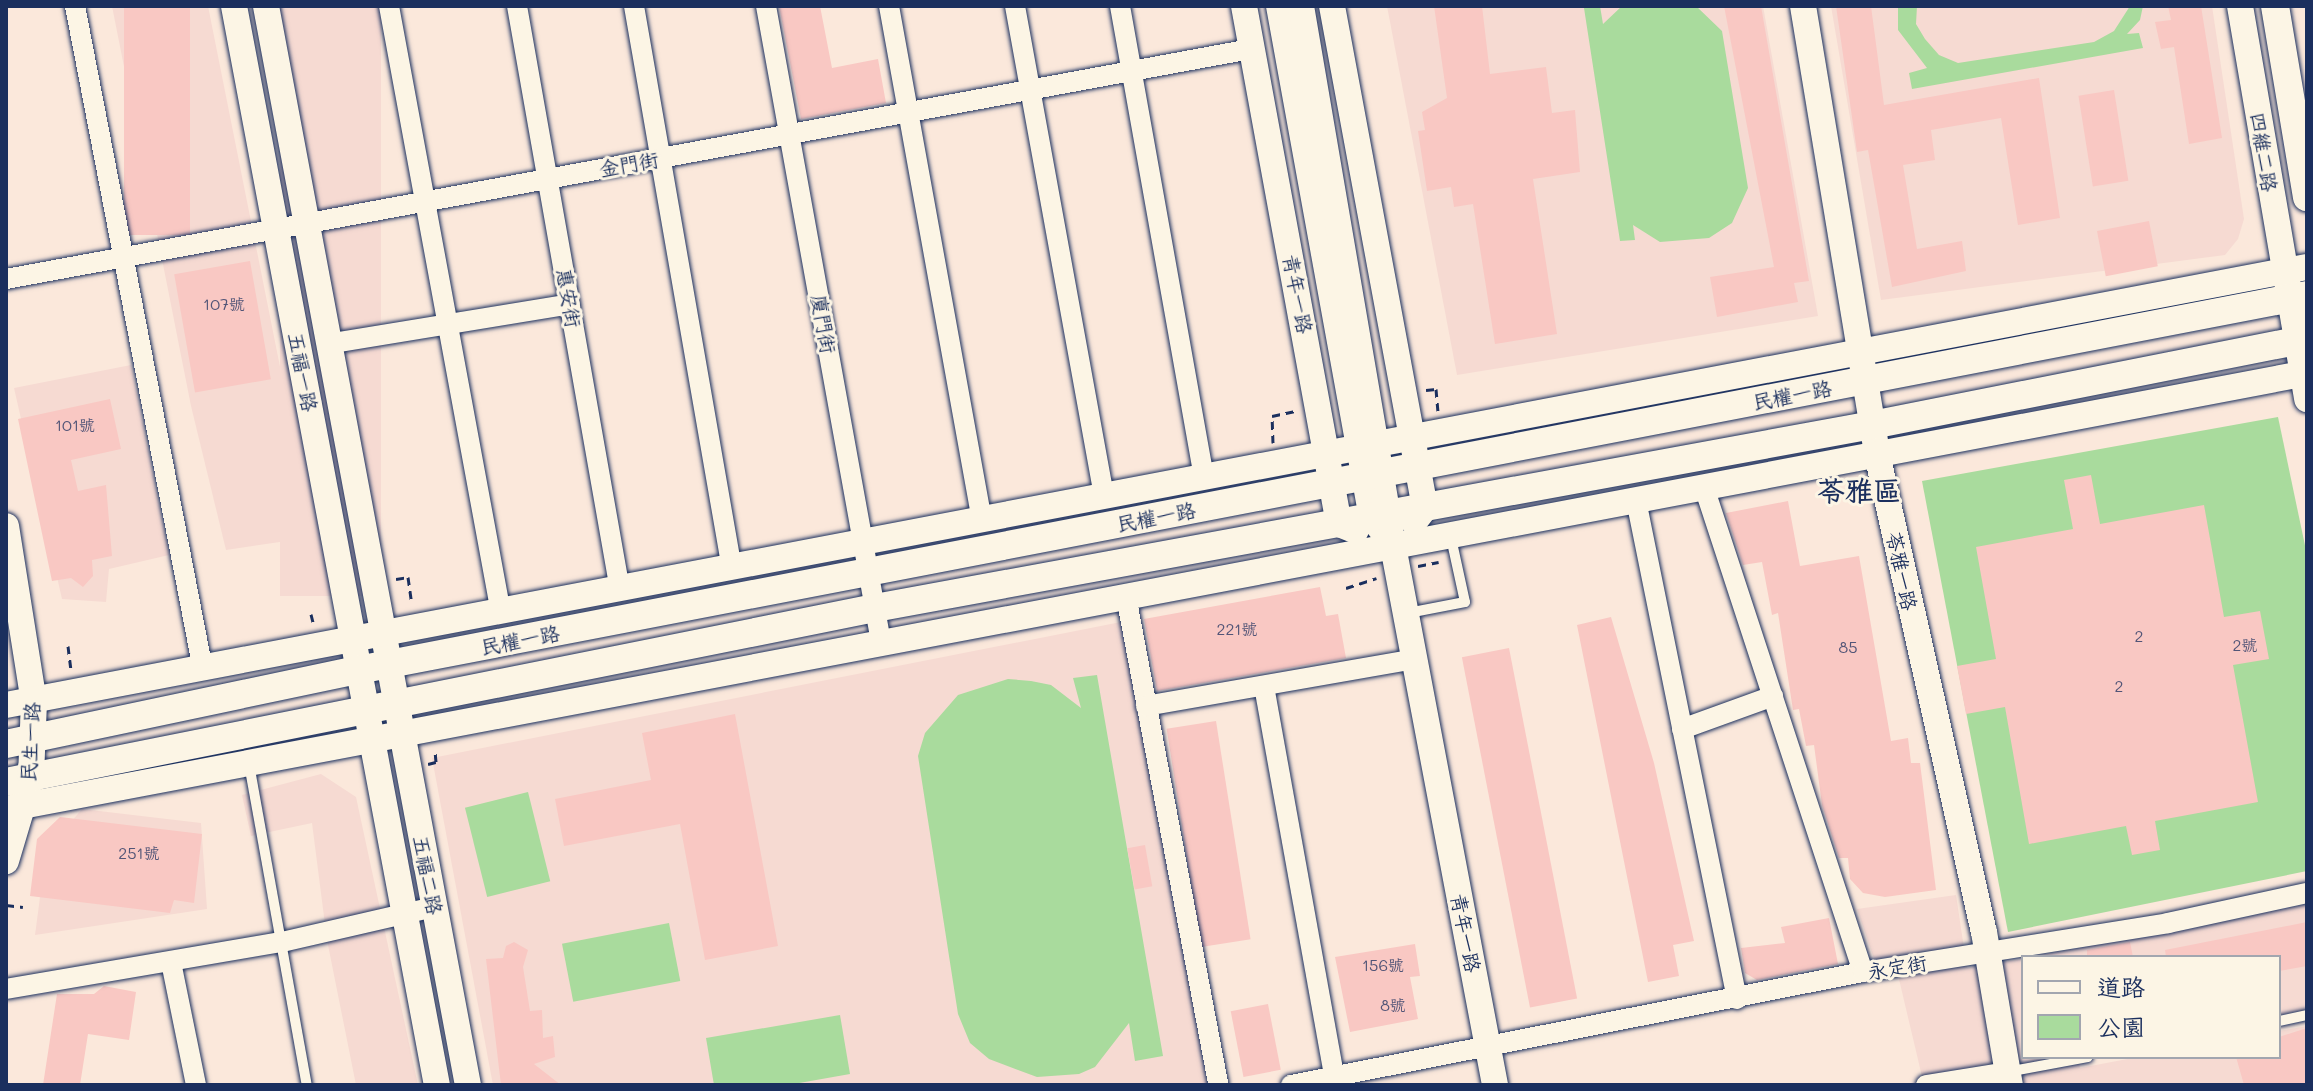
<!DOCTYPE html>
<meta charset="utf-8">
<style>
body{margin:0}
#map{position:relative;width:2313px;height:1091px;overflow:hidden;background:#fbe8db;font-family:Mali,"LXGW WenKai TC",sans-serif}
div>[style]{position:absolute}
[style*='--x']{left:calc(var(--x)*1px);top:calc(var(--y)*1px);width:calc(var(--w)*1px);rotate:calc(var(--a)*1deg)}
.built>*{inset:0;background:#f6dad2;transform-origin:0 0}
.green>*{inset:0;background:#a9db9d;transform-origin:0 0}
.building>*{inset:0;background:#f9c8c3;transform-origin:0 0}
.path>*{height:3px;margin-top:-1.5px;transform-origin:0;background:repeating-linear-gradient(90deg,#1b2f5e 0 8px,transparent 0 14px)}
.roads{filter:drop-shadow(0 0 2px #1b2f5e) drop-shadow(0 0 2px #1b2f5e)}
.service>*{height:10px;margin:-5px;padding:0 5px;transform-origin:5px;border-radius:5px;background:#fcf5e5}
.minor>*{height:20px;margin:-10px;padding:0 10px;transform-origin:10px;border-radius:10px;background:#fcf5e5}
.tertiary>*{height:26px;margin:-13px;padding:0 13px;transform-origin:13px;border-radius:13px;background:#fcf5e5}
.secondary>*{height:28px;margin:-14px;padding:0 14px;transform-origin:14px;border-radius:14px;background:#fcf5e5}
span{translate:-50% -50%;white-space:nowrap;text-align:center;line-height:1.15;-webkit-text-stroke:6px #fcf5e5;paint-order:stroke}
.number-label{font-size:16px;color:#525577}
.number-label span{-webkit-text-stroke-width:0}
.street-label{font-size:20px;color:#1b2f5e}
.district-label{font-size:28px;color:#1b2f5e;font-weight:700}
.frame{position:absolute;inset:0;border:8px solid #1b2f5e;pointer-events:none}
.legend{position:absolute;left:2021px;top:955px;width:260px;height:104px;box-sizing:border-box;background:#fcf5e5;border:2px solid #a2a6af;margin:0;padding:10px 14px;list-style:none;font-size:24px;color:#1b2f5e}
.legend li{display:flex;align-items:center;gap:16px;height:40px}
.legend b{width:40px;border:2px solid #a2a6af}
</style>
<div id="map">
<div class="built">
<div style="clip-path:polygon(112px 6px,208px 6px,314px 537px,226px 550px,191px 406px)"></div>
<div style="left:280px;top:6px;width:101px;height:590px"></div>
<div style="clip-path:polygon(1387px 6px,1763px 6px,1818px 316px,1457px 375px)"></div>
<div style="clip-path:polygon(1831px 6px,2212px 6px,2244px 219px,2238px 239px,2225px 255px,1881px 300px)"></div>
<div style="clip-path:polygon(131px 365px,169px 555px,109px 569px,106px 602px,62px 599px,14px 388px)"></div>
<div style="clip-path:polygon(1121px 622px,1208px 1085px,493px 1085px,432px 758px)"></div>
<div style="clip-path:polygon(321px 774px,356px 797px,418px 1085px,356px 1085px,327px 940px,312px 823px,251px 836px,242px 795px)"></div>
<div style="clip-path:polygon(82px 809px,201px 823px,207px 909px,35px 935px,46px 852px)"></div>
<div style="clip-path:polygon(1956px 895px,1967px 968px,2023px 959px,2023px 1057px,2078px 1057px,2080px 1068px,2138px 1057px,2279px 1057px,2279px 1031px,2307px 1026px,2307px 1085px,1924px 1085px,1898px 975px,1881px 979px,1857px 909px)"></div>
<div style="clip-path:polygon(2307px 904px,2307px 1010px,2279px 1015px,2279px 957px,2031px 957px)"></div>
</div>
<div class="green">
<div style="clip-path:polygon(1600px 6px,1603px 24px,1622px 6px,1696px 6px,1722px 31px,1748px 188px,1732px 223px,1709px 238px,1660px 242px,1633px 225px,1635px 240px,1620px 241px,1584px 8px)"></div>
<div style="clip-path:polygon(1898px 6px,1917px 6px,1916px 24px,1925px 39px,1939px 55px,1958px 63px,2094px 42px,2114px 31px,2130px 6px,2143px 6px,2140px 20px,2127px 34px,2139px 33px,2143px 48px,1912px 89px,1909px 73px,1927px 68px,1898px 30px)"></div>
<div style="clip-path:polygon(2278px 417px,2307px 555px,2307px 871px,2008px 932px,1922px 481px)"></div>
<div style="clip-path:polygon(1097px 675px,1163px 1056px,1135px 1061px,1129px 1023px,1095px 1067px,1079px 1074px,1037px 1077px,989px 1059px,970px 1043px,958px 1014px,918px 756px,925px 733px,958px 695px,1008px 679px,1031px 681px,1051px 685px,1081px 708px,1073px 678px)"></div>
<div style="left:528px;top:792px;width:92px;height:65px;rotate:76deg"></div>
<div style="left:669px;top:923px;width:59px;height:109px;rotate:79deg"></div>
<div style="clip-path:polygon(840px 1015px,850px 1074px,788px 1085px,714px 1085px,706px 1038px)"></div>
</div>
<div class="building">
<div style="left:124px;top:6px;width:66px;height:229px"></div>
<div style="clip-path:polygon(779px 6px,820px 6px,832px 68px,878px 59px,886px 103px,801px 119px)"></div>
<div style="clip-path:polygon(1434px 6px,1482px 6px,1490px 74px,1546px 67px,1552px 113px,1575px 110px,1580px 172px,1533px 179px,1557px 334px,1495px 344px,1473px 204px,1454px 207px,1451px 187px,1427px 191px,1418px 131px,1425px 130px,1422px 112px,1447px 98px)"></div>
<div style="clip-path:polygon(1724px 6px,1761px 6px,1809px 281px,1794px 283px,1798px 302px,1717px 317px,1710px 277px,1774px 267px)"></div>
<div style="clip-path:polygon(1836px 6px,1871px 6px,1884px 105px,2039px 78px,2060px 218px,2018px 225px,2001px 118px,1931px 130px,1935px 160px,1903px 165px,1917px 249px,1962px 241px,1966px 271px,1892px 287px,1868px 150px,1857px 152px)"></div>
<div style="clip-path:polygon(2168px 6px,2201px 6px,2222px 138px,2189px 144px,2174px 47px,2161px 49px,2155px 22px,2171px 20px)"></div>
<div style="left:2114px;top:90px;width:92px;height:36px;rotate:81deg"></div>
<div style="left:2149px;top:221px;width:46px;height:53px;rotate:79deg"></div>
<div style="left:250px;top:261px;width:120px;height:77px;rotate:80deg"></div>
<div style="clip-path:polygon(110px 399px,121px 449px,71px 460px,78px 491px,106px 485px,112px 556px,92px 560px,93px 576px,83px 587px,71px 578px,52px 581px,18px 419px)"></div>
<div style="clip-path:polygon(2091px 475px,2100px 524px,2204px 505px,2224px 617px,2260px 611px,2269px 659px,2233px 665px,2258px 802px,2155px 821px,2160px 850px,2132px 855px,2126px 826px,2029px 844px,2005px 707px,1966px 714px,1957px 666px,1996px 659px,1976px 547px,2073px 529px,2064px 480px)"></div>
<div style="clip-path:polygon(1788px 501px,1800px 566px,1859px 556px,1891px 741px,1908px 738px,1911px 763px,1920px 763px,1936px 890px,1885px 897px,1863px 893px,1850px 879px,1848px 858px,1839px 858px,1822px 805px,1814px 745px,1806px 746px,1799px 709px,1793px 710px,1778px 613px,1772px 615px,1762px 562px,1743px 565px,1726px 513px)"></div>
<div style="clip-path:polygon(1320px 587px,1326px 616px,1338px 614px,1346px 658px,1157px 691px,1144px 619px)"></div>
<div style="clip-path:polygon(1611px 617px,1654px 763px,1694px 941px,1673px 945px,1679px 976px,1648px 982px,1577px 625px)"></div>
<div style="left:1509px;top:648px;width:357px;height:48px;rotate:79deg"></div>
<div style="clip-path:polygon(735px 714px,778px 946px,705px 960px,680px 824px,564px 846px,555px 799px,651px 780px,642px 733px)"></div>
<div style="left:1216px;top:721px;width:221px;height:50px;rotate:81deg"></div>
<div style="clip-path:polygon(60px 817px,202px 834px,194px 903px,174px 900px,170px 913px,30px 896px,37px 839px)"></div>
<div style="left:1145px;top:845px;width:42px;height:18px;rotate:80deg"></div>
<div style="clip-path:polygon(1829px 918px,1838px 964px,1757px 980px,1745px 973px,1741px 948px,1785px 943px,1781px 927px)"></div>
<div style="clip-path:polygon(2307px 922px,2307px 966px,2279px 971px,2279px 957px,2166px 957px,2165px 950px)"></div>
<div style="clip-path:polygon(514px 942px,528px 950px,523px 967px,530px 1011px,542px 1010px,543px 1038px,553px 1036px,555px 1057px,534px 1064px,561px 1085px,501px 1085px,486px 959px,503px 958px,506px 946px)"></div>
<div style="clip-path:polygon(2130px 942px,2133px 957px,2087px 957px,2087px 950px)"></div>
<div style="clip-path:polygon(1415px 944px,1420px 976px,1410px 977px,1418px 1019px,1350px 1032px,1335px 957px)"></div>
<div style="clip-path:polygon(104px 986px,136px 992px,129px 1040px,88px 1034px,80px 1085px,43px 1085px,57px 994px,94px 994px)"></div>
<div style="left:1268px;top:1004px;width:67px;height:38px;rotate:79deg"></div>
<div style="clip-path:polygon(2307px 1028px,2307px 1085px,2244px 1085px,2236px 1057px,2279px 1057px,2279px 1037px)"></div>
</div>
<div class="path">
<div style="--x:1426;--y:390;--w:10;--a:-6"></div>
<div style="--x:1436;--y:389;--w:22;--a:85"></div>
<div style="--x:1273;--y:443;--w:27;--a:-92"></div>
<div style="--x:1272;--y:416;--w:25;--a:-12"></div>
<div style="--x:1418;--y:566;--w:21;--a:-11"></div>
<div style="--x:396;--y:579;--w:12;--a:-9"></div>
<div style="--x:408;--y:577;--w:27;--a:82"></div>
<div style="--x:1346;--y:588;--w:32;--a:-18"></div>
<div style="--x:311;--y:614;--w:8;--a:76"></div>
<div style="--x:68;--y:646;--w:26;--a:83"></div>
<div style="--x:428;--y:764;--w:8;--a:-14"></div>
<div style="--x:436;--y:762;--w:12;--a:-95"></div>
<div style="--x:6;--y:905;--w:17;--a:7"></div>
</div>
<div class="roads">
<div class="service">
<div style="--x:1408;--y:613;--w:58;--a:-10.9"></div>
<div style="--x:1465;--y:602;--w:66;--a:-102.3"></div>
<div style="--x:249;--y:764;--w:326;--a:79.8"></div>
<div style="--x:2279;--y:1021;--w:29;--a:-12"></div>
<div style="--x:2007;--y:1072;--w:82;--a:-10.5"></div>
</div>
<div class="minor">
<div style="--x:75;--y:6;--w:676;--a:79.09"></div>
<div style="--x:389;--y:6;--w:617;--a:79.55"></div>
<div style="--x:517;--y:6;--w:593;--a:80"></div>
<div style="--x:634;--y:6;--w:571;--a:80.13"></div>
<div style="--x:766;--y:6;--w:646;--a:79.75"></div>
<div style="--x:889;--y:6;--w:523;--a:79.76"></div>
<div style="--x:1015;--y:6;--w:500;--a:79.7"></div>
<div style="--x:1120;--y:6;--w:479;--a:79.9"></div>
<div style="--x:6;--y:279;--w:1266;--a:-10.47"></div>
<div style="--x:327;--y:344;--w:246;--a:-9.3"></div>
<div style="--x:1704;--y:487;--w:510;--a:71.85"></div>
<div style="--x:1636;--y:500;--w:509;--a:78.56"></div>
<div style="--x:1126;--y:596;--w:498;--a:79.3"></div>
<div style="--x:1264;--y:686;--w:397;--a:79.8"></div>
<div style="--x:1146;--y:706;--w:272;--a:-9.9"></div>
<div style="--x:1682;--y:729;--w:97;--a:-19.9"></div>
<div style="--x:171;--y:962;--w:126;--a:78.5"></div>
<div style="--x:6;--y:989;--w:280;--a:-9.7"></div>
<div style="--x:282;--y:942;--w:156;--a:-13"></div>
<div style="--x:1291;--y:1085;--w:583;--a:-11.18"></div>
<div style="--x:1863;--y:972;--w:309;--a:-9.1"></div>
<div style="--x:2168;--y:923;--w:142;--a:-12.2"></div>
<div style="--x:1926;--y:1085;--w:82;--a:-9.1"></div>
</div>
<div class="tertiary">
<div style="--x:234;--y:6;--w:1098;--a:79.35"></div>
<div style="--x:266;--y:6;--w:1098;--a:79.4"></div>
<div style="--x:1244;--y:6;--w:527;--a:79.61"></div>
<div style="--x:1339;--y:524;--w:18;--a:22"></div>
<div style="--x:1279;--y:6;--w:520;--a:79.71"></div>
<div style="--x:1372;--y:518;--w:19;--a:51"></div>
<div style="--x:1301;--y:6;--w:548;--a:80.33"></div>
<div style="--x:1393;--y:546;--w:549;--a:79.28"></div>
<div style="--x:1332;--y:6;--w:511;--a:79.5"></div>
<div style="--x:1425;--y:508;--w:18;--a:128"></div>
<div style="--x:1803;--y:6;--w:454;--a:80.6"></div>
<div style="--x:1877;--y:454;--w:490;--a:77.4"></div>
<div style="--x:1984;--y:932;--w:155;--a:80.4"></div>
<div style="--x:2240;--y:6;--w:399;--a:80.3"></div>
<div style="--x:6;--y:526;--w:178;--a:81"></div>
<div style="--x:34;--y:702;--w:75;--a:92.3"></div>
<div style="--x:31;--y:777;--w:88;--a:106.6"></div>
<div style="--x:6;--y:705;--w:2342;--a:-10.78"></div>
<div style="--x:6;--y:809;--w:2342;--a:-10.73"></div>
</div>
<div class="secondary">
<div style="--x:2275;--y:6;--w:194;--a:80.5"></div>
<div style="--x:6;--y:744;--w:360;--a:-11.9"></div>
<div style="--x:358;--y:670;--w:1985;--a:-10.89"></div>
<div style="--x:6;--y:782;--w:886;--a:-11.32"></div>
<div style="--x:875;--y:608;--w:1014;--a:-10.4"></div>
<div style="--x:1872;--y:425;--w:443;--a:-11.2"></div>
</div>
</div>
<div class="number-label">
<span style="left:224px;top:304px">107號</span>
<span style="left:75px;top:425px">101號</span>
<span style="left:1237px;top:629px">221號</span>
<span style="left:2139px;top:636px">2</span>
<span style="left:2245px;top:645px">2號</span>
<span style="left:1848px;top:647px">85</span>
<span style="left:2119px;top:686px">2</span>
<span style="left:139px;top:853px">251號</span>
<span style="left:1383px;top:965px">156號</span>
<span style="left:1393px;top:1005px">8號</span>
</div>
<div class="street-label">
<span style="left:2264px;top:152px;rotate:81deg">四維二路</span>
<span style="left:629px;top:164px;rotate:-10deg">金門街</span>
<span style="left:1298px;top:294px;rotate:79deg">青年一路</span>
<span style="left:569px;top:298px;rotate:80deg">惠安街</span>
<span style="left:824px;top:324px;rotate:80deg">廈門街</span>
<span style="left:303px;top:372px;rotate:79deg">五福一路</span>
<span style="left:1792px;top:395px;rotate:-11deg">民權一路</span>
<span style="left:1156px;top:517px;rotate:-11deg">民權一路</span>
<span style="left:1902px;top:571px;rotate:78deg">苓雅一路</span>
<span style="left:520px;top:640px;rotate:-11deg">民權一路</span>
<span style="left:30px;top:742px;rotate:-87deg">民生一路</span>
<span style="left:428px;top:875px;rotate:79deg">五福二路</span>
<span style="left:1466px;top:933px;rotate:79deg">青年一路</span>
<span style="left:1897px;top:967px;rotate:-10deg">永定街</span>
</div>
<div class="district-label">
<span style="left:1859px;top:490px">苓雅區</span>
</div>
<div class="frame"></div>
<ul class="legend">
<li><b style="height:10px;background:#fcf5e5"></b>道路</li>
<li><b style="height:22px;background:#a9db9d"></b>公園</li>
</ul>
</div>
